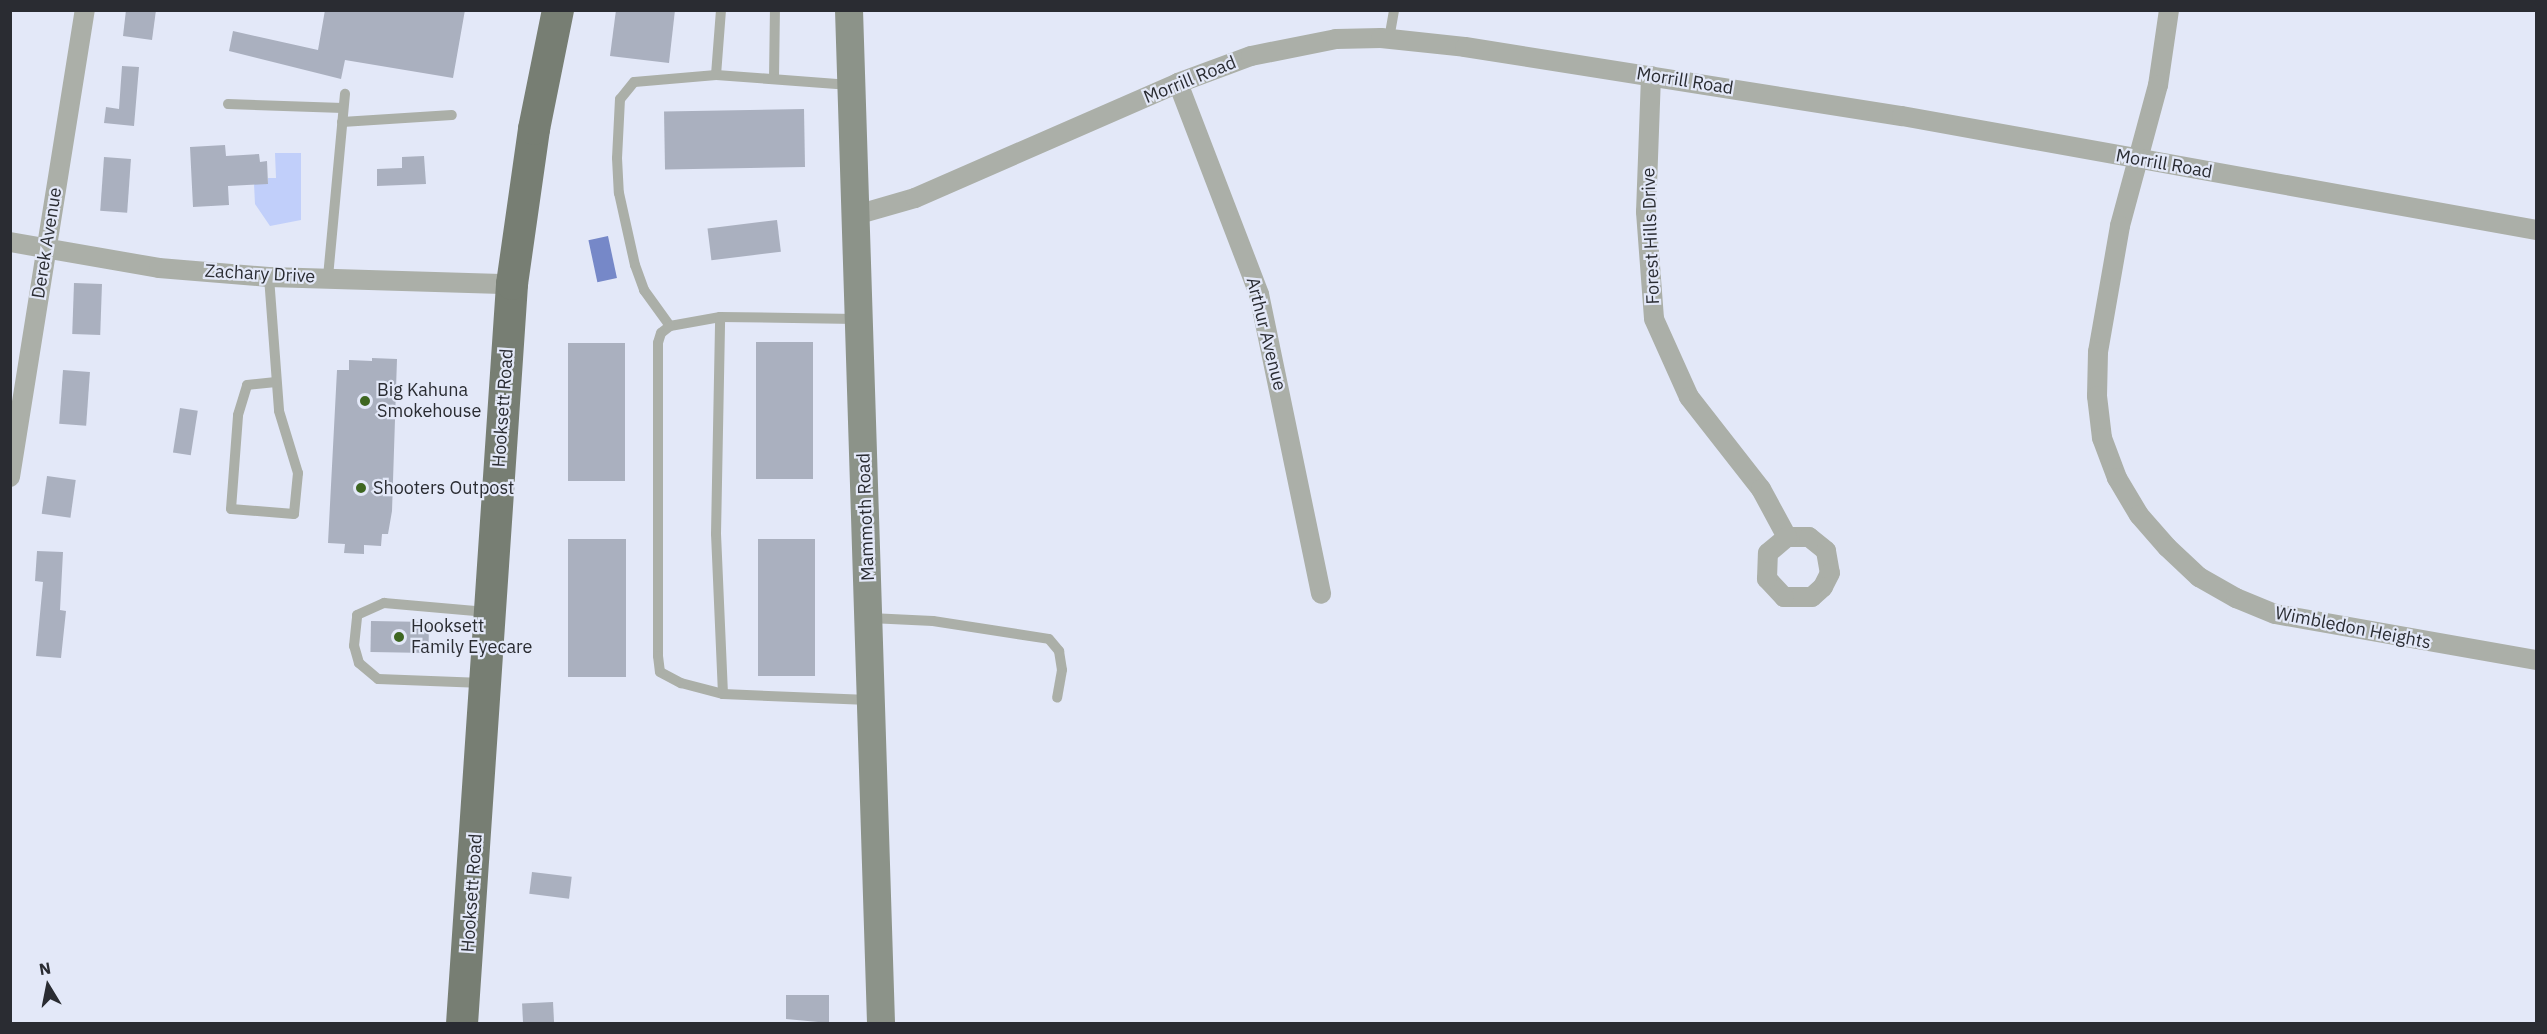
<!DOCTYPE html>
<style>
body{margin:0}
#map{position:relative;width:2547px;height:1034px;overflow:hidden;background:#e3e8f8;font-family:"IBM Plex Sans",sans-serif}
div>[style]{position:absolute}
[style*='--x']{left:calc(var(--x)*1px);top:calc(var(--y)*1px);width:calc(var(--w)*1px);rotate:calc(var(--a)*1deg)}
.green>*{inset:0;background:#c1cffa}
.water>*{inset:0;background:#7688c8;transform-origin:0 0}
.building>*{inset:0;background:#aab0bf;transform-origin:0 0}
.service>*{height:10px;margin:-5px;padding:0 5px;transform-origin:5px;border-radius:5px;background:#abafa8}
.minor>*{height:20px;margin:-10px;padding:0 10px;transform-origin:10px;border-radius:10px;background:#abafa8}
.secondary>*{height:28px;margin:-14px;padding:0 14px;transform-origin:14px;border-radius:14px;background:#8c9389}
.primary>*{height:32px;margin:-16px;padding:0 16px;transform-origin:16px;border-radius:16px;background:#777e73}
.dots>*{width:16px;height:16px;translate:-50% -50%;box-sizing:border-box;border:3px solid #e3e8f8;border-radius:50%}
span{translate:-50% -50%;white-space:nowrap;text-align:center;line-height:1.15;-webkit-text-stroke:4.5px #e3e8f8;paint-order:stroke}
.street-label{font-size:18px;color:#2a2c32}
.poi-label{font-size:18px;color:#2a2c32}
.left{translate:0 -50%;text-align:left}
.frame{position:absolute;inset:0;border:12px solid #2a2c32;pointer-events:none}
.north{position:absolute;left:18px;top:956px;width:60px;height:60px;-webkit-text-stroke:4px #e3e8f8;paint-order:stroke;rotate:350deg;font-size:16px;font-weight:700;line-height:24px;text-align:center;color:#2a2c32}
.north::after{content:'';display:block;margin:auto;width:21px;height:27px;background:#2a2c32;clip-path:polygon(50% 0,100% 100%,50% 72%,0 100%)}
</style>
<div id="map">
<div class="green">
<div style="clip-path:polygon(275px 153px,301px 153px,301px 220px,270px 226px,255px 204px,254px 184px,268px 184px,268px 178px,276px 178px)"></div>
</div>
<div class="water">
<div style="left:608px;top:236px;width:43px;height:20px;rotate:78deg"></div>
</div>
<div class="building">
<div style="clip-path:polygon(126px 10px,156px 10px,152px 40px,123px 36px)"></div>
<div style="clip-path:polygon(325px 10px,465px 10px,453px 78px,345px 60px,341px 79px,229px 51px,233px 31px,318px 50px)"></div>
<div style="clip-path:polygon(616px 10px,675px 10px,669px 63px,610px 56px)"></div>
<div style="clip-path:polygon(122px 66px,139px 67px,134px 126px,104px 123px,106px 107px,119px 109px)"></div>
<div style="left:804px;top:109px;width:58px;height:140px;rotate:89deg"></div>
<div style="clip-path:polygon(225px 145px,226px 156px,259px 154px,260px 162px,267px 161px,268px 184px,228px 186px,229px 205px,193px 207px,190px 147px)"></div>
<div style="clip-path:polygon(424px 156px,426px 184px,377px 186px,377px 169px,402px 168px,402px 157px)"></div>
<div style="left:104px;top:157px;width:27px;height:54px;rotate:4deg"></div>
<div style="left:777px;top:220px;width:32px;height:70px;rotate:83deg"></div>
<div style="left:74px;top:283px;width:28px;height:51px;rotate:2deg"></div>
<div style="left:756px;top:342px;width:57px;height:137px"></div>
<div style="left:568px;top:343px;width:57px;height:138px"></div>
<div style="clip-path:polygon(372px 358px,397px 359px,392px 511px,388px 534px,382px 534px,381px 546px,364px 545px,364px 554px,344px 553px,345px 544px,328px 543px,337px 370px,349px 370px,349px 360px,372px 361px)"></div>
<div style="left:63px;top:370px;width:27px;height:54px;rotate:4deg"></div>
<div style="left:180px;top:408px;width:18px;height:45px;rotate:9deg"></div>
<div style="left:47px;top:476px;width:29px;height:38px;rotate:8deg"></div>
<div style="left:626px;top:539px;width:138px;height:58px;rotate:90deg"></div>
<div style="left:758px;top:539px;width:57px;height:137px"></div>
<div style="clip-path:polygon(37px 551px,63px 552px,60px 610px,66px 611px,61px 658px,36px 656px,43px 582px,35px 581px)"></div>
<div style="left:371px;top:621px;width:58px;height:31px;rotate:1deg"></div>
<div style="left:532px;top:872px;width:40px;height:22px;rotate:7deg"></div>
<div style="clip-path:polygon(786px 995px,829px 995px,829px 1023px,786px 1019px)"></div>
<div style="left:553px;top:1002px;width:21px;height:31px;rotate:87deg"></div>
</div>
<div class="service">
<div style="--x:1389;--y:39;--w:29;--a:-80"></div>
<div style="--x:716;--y:75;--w:65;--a:-85.6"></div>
<div style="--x:774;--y:78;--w:68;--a:-89.2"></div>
<div style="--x:850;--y:85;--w:134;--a:-175.7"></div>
<div style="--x:716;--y:75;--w:82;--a:175.1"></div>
<div style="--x:634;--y:82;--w:22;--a:129"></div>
<div style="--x:620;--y:99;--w:59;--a:92.9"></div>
<div style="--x:617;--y:158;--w:35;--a:87"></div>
<div style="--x:619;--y:193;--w:74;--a:77.5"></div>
<div style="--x:635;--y:265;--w:27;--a:70"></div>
<div style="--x:644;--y:290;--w:44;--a:54.2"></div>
<div style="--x:670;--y:326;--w:51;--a:-10.2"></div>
<div style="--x:720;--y:317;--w:136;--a:0.8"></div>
<div style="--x:228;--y:104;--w:115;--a:2"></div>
<div style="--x:342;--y:122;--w:110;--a:-3.6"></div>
<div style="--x:269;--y:277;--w:134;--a:85.7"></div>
<div style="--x:279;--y:411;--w:65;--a:73"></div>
<div style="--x:298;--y:473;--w:41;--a:95.6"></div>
<div style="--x:294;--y:514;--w:63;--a:-175.5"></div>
<div style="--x:231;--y:509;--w:94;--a:-85.7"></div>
<div style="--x:238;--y:415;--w:31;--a:-73"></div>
<div style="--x:247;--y:385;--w:29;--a:-6"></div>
<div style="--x:328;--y:277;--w:184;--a:-84.7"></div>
<div style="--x:670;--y:326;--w:11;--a:142"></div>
<div style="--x:661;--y:333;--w:10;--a:107"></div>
<div style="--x:658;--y:343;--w:313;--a:90"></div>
<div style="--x:658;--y:656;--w:16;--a:83"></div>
<div style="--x:660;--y:672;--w:24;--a:28"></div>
<div style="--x:681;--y:683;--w:43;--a:14.7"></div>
<div style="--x:723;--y:694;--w:160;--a:-92.5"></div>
<div style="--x:716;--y:534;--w:217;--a:-88.9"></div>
<div style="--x:870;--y:618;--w:63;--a:2.7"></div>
<div style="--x:933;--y:621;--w:117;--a:8.8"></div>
<div style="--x:1049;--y:639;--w:16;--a:50"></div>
<div style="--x:1059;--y:651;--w:19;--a:81"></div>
<div style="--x:1062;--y:670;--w:28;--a:100"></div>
<div style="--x:483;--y:683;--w:105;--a:-177.8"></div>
<div style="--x:378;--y:679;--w:25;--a:-140"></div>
<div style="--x:359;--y:663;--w:18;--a:-106"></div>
<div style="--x:354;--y:646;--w:31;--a:-84"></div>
<div style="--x:357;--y:615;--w:30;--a:-24"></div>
<div style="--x:384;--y:603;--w:103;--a:5"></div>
<div style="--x:723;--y:694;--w:146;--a:2.4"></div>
</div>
<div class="minor">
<div style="--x:2169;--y:10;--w:76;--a:98.3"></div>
<div style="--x:2158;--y:85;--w:146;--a:105.1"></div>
<div style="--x:2120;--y:226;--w:128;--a:99.9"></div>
<div style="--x:2098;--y:352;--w:44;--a:91.3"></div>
<div style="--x:2097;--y:396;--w:42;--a:83.2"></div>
<div style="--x:2102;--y:438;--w:43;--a:69.4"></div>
<div style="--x:2117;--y:478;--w:43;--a:59.3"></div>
<div style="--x:2139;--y:515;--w:43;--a:48.8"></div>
<div style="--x:2167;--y:547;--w:44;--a:43.2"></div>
<div style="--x:2199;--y:577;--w:43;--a:29.6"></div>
<div style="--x:2236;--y:598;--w:42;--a:22.3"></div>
<div style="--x:2275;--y:614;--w:265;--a:10"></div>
<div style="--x:1651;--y:76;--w:136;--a:92.1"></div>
<div style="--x:1646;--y:212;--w:107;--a:85.7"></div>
<div style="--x:1654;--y:319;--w:85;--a:65.8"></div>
<div style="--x:1689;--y:397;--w:117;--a:52"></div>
<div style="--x:1761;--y:489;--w:55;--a:61.6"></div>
<div style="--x:1787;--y:537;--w:22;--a:0"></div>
<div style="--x:1809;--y:537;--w:22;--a:39"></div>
<div style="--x:1826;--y:551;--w:22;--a:80"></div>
<div style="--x:1830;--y:573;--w:16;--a:117"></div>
<div style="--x:1823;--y:587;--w:15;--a:138"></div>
<div style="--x:1812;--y:597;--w:28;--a:180"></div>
<div style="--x:1784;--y:597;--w:25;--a:-133"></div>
<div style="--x:1767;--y:579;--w:26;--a:-88"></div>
<div style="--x:1768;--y:553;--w:25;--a:-40"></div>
<div style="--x:1178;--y:83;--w:226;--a:69"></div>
<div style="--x:1259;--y:294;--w:306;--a:78.3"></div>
<div style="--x:856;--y:215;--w:61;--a:-16.1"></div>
<div style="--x:915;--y:198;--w:287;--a:-23.6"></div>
<div style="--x:1178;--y:83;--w:78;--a:-20.3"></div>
<div style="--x:1251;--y:56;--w:87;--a:-11.3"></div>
<div style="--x:1336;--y:39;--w:45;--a:-1.3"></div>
<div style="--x:1381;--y:38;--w:84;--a:6.1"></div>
<div style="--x:1465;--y:47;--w:442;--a:9"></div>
<div style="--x:1902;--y:116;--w:644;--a:10.19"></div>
<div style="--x:10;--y:242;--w:151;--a:9.9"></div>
<div style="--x:159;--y:268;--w:110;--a:4.7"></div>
<div style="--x:269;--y:277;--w:243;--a:1.7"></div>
<div style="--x:10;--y:477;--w:473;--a:-80.9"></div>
</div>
<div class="secondary">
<div style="--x:849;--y:10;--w:1015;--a:88.19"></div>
</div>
<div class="primary">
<div style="--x:462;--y:1024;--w:742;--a:-86.13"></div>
<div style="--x:512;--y:284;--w:157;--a:-81.9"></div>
<div style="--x:534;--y:129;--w:121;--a:-78.6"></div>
</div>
<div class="dots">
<div style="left:365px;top:401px;background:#3e6621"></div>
<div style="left:361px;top:488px;background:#3e6621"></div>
<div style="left:399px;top:637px;background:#3e6621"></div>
</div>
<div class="street-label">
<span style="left:1190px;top:80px;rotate:-22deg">Morrill Road</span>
<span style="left:1685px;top:81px;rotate:9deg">Morrill Road</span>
<span style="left:2164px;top:164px;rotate:10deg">Morrill Road</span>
<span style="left:1651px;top:236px;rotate:-92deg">Forest Hills Drive</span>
<span style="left:47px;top:243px;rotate:-81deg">Derek Avenue</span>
<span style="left:260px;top:274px;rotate:3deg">Zachary Drive</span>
<span style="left:1266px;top:334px;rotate:76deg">Arthur Avenue</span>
<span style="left:503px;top:408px;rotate:-86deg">Hooksett Road</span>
<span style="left:866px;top:517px;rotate:-92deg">Mammoth Road</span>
<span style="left:2353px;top:628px;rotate:11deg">Wimbledon Heights</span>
<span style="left:472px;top:893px;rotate:-86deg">Hooksett Road</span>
</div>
<div class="poi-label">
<span class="left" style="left:377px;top:401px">Big Kahuna<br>Smokehouse</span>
<span class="left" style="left:373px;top:488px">Shooters Outpost</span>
<span class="left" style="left:411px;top:637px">Hooksett<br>Family Eyecare</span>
</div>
<div class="frame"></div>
<div class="north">N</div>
</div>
